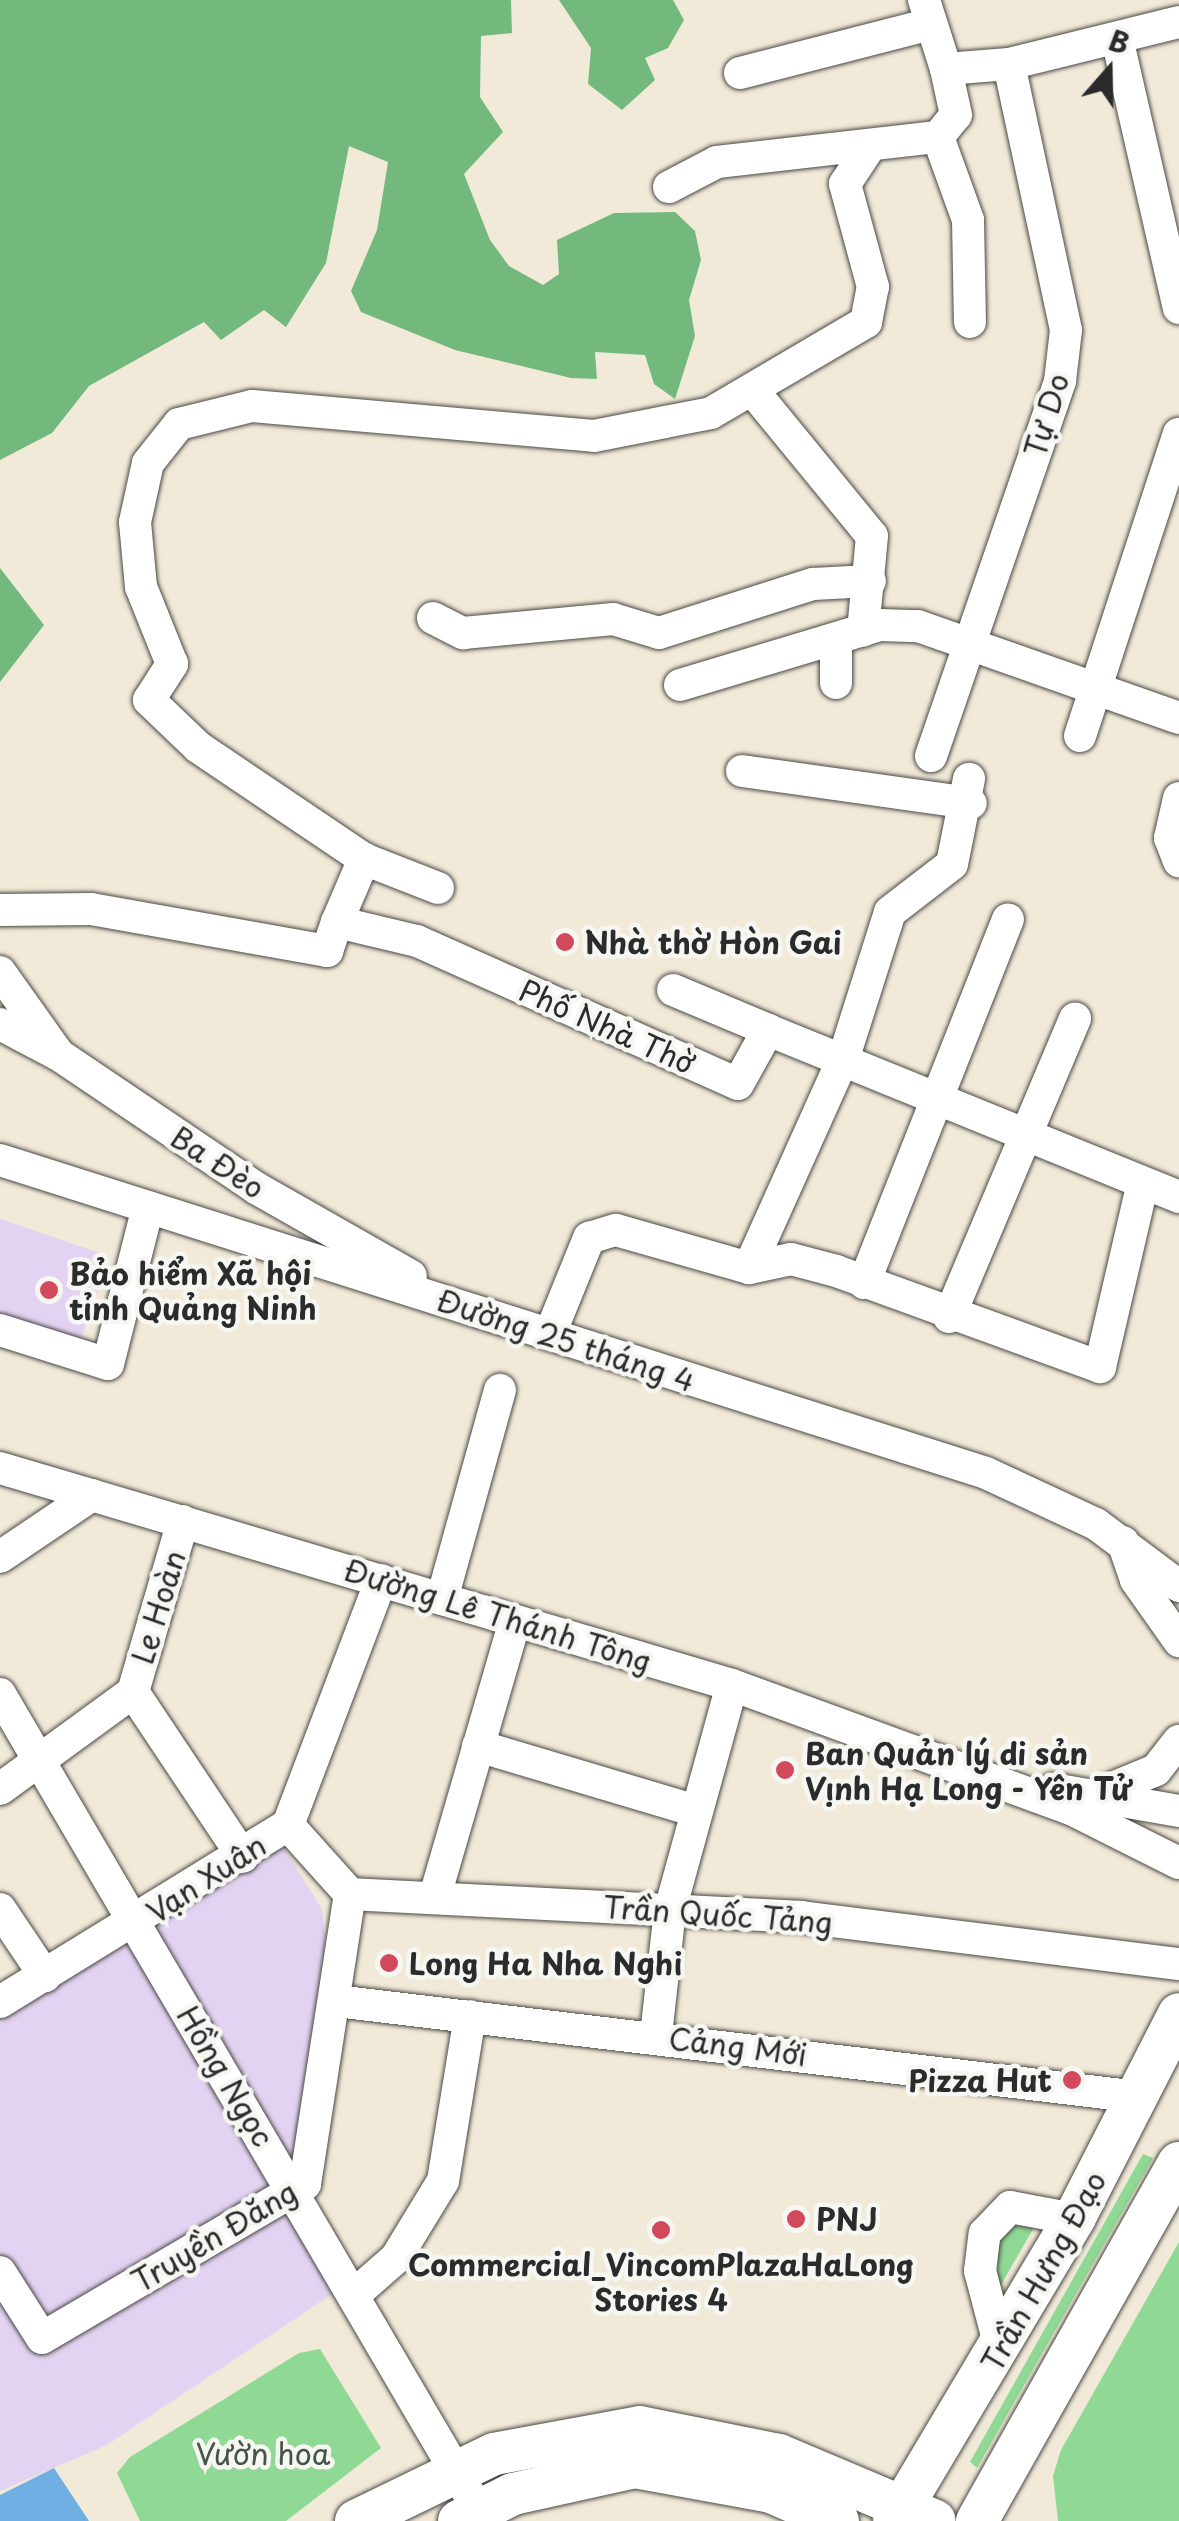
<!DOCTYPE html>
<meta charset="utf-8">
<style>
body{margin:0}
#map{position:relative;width:1179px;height:2521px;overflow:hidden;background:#f2ead8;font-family:"Playpen Sans",sans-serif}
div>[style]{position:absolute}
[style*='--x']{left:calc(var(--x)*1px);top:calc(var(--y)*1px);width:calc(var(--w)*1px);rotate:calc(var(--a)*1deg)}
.built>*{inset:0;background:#e3d3f2}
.green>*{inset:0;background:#8fd995}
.forest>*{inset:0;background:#73b97e}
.water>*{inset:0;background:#6fafe3}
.roads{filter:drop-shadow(0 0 2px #494845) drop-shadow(0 0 2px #494845)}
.minor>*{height:32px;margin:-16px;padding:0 16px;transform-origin:16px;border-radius:16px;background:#fff}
.major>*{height:42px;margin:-21px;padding:0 21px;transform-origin:21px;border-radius:21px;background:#fff}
.dots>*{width:28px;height:28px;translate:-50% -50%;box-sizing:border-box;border:5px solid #f6f6f2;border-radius:50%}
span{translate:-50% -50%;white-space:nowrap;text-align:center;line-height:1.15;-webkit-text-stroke:9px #f6f6f2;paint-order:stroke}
.street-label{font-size:30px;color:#2b2b2b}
.poi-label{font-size:30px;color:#2b2b2b;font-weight:700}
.left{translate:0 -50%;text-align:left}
.right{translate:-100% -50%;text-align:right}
.park-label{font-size:30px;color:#445646}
.north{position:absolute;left:1059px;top:20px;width:100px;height:100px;-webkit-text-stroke:8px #f6f6f2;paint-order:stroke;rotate:20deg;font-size:28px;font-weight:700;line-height:40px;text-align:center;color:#2b2b2b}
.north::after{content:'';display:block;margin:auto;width:35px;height:45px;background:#2b2b2b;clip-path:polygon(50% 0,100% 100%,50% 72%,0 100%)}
</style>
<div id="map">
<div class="built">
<div style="clip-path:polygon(0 1219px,109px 1256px,78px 1349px,0 1323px)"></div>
<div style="clip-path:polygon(282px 1845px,322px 1909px,326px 1946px,301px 2173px,344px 2286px,107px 2445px,0 2491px,0 2017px)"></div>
</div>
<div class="green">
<div style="clip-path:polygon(1143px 2154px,1153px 2158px,977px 2468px,970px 2462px)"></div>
<div style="clip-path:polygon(1020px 2219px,1033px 2229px,998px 2290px,998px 2238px)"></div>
<div style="clip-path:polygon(1179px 2242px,1179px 2521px,1058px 2521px,1053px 2476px,1061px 2450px)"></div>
<div style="clip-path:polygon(320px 2349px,381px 2448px,286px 2521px,140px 2521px,117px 2473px,130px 2457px,299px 2353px)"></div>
</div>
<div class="forest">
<div style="clip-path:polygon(0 0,511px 0,512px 33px,481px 36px,480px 97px,503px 132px,464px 174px,490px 240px,509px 266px,543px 285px,559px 274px,557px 240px,614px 213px,675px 212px,695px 231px,701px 260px,689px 300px,695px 336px,675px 399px,654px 384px,645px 355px,595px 352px,597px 379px,571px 378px,455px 350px,361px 312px,351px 291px,377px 230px,388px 162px,349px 146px,326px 263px,286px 327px,264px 310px,221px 340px,204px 322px,89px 386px,52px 433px,0 460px)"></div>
<div style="clip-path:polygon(559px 0,673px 0,684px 20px,668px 48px,645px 58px,655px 80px,622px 110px,588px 84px,591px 48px)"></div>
<div style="clip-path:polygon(0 568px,44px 625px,0 682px)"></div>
</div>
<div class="water">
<div style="clip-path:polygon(54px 2468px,89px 2521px,0 2521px,0 2495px)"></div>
</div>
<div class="roads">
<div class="minor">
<div style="--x:924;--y:0;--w:72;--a:72.3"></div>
<div style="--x:946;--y:69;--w:63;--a:-4.5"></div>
<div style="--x:1009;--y:64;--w:175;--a:-13.9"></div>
<div style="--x:1117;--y:38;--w:277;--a:77.1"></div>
<div style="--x:740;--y:73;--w:197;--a:-14.4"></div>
<div style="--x:938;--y:137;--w:88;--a:70.1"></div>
<div style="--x:968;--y:220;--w:102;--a:88.9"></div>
<div style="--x:669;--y:187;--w:54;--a:-27.5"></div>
<div style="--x:717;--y:162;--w:222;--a:-6.5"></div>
<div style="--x:938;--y:137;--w:28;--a:-51"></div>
<div style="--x:956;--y:115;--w:47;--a:-102.3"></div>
<div style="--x:754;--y:392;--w:186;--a:50.7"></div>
<div style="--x:872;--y:536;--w:95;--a:95.4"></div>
<div style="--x:433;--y:618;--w:34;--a:27"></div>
<div style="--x:463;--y:633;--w:151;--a:-5.3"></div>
<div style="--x:613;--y:619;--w:48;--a:16.9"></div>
<div style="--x:659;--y:633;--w:162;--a:-17.7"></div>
<div style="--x:813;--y:584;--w:57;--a:-3"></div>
<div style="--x:836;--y:683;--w:40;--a:-90"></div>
<div style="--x:680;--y:685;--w:209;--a:-16.7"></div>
<div style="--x:880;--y:625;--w:38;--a:2"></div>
<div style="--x:918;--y:626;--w:277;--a:19.4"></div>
<div style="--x:1080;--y:736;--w:318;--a:-71.9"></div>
<div style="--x:931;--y:756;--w:397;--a:-71"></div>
<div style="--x:1060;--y:381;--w:51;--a:-83.3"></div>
<div style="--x:1066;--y:330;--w:272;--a:-102.1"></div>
<div style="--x:742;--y:771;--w:231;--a:8"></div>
<div style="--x:1179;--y:798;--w:41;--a:102.7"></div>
<div style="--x:1170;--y:838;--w:25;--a:69"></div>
<div style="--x:438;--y:888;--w:79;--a:-158.6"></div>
<div style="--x:364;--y:859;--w:200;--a:-146"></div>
<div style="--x:198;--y:747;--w:68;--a:-136.2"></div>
<div style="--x:149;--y:700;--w:43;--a:-57.4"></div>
<div style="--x:172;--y:664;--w:83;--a:-111.9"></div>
<div style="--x:141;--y:587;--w:65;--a:-95.3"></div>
<div style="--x:135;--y:522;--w:60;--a:-77.6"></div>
<div style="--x:148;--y:463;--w:50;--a:-51.5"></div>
<div style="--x:179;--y:424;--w:75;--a:-13.9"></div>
<div style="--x:252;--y:406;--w:343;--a:5"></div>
<div style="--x:594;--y:436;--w:119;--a:-11.1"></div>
<div style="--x:711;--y:413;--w:180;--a:-30.4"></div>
<div style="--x:866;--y:322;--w:36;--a:-79"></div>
<div style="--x:873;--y:287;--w:107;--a:-105.2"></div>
<div style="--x:845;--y:184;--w:42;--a:-56.7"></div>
<div style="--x:0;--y:910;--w:91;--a:-0.6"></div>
<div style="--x:91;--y:909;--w:240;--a:10.1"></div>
<div style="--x:327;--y:951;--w:31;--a:-71"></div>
<div style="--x:337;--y:922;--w:82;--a:13.4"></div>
<div style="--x:417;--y:941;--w:351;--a:24"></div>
<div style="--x:738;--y:1084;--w:62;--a:-60.9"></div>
<div style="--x:768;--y:1030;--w:444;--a:22.1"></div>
<div style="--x:337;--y:922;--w:69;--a:-66.8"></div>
<div style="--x:0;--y:972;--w:102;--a:54.6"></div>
<div style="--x:59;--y:1055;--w:238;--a:34"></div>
<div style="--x:256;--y:1188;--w:178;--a:29.6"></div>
<div style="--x:673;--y:990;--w:103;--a:22.8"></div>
<div style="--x:0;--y:1024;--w:62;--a:27.8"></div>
<div style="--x:0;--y:1160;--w:1034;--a:17.61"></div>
<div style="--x:986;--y:1473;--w:121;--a:24.9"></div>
<div style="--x:1096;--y:1524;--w:104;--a:36.8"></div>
<div style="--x:749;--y:1268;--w:231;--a:-65.8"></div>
<div style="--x:844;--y:1057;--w:152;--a:-72.4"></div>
<div style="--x:890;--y:912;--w:78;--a:-37.7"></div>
<div style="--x:952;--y:864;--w:87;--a:-78.7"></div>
<div style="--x:864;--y:1283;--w:391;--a:-68.4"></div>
<div style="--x:949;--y:1317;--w:324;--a:-67.1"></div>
<div style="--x:0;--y:1330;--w:113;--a:17.5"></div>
<div style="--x:108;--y:1364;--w:162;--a:-75.7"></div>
<div style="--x:550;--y:1334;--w:104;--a:-67.9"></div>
<div style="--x:589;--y:1238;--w:28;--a:-17"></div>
<div style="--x:616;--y:1230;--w:138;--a:15.9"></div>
<div style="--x:749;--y:1268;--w:43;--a:-12.1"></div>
<div style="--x:791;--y:1259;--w:47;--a:14.9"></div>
<div style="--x:836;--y:1271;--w:281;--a:20"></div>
<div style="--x:1100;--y:1367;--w:186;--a:-76.9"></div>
<div style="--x:0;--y:1468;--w:763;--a:16.51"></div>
<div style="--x:732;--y:1685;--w:359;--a:20.1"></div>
<div style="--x:1069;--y:1808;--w:123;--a:26.6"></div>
<div style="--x:1123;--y:1542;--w:40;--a:71.1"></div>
<div style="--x:1136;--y:1580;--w:75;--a:54.8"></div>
<div style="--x:0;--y:1557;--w:111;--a:-34"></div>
<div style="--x:442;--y:1599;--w:217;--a:-74.5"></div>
<div style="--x:133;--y:1692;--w:198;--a:56.3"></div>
<div style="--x:133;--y:1692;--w:178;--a:-73.7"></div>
<div style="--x:0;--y:1694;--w:947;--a:59.62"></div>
<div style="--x:478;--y:1746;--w:227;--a:16.6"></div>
<div style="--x:0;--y:1789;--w:165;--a:-36.1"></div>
<div style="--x:1053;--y:1789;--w:128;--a:9.9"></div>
<div style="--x:1093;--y:1796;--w:68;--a:-22.4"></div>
<div style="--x:1156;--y:1770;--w:37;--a:-52"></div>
<div style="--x:288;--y:1825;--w:93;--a:48.1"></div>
<div style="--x:350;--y:1894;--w:452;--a:2.9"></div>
<div style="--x:801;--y:1917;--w:381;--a:7.1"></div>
<div style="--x:435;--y:1896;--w:286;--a:-73.8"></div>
<div style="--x:0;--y:1909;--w:81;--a:56.1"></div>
<div style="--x:336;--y:2001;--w:809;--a:6.82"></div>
<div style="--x:0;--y:2002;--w:338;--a:-31.6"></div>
<div style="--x:288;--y:1825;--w:262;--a:-69.2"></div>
<div style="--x:656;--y:2035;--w:126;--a:-83.6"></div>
<div style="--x:670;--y:1910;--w:233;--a:-74.6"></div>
<div style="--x:0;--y:2272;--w:78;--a:57.5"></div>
<div style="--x:42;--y:2338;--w:305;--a:-30.4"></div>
<div style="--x:305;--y:2184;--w:293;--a:-81.2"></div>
<div style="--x:355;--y:2294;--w:55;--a:-41.3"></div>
<div style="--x:396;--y:2258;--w:90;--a:-58.6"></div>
<div style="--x:443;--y:2181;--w:167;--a:-80.7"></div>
<div style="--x:1000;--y:2347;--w:79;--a:-104.7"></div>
<div style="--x:980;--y:2271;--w:38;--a:-83"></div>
<div style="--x:985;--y:2233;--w:36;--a:-46"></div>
<div style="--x:1010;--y:2207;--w:65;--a:10.6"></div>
</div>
<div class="major">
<div style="--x:356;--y:2521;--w:153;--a:-25.9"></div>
<div style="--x:494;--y:2454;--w:148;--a:-10.5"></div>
<div style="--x:640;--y:2427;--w:142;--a:11.4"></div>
<div style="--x:779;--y:2455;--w:169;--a:22.9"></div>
<div style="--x:459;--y:2521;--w:60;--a:-26.6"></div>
<div style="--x:513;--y:2494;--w:125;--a:-12.5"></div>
<div style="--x:635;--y:2467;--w:138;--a:10.4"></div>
<div style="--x:771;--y:2492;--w:73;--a:23.4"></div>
<div style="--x:894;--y:2521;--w:352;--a:-59.2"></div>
<div style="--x:1074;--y:2219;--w:230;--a:-62.9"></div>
<div style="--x:977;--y:2521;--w:411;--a:-60.6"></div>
</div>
</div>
<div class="dots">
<div style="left:565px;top:942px;background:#d1495b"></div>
<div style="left:49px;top:1290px;background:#d1495b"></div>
<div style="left:785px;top:1770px;background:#d1495b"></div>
<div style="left:389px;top:1963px;background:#d1495b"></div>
<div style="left:1072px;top:2080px;background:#d1495b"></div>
<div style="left:796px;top:2219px;background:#d1495b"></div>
<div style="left:661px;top:2230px;background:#d1495b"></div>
</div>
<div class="street-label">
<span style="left:1046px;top:415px;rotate:-73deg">Tự Do</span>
<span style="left:607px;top:1026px;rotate:24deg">Phố Nhà Thờ</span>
<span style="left:218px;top:1162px;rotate:33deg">Ba Đèo</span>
<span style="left:566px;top:1340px;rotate:18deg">Đường 25 tháng 4</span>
<span style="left:158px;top:1607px;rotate:-73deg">Le Hoàn</span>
<span style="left:498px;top:1615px;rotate:17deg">Đường Lê Thánh Tông</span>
<span style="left:206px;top:1878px;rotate:-33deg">Vạn Xuân</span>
<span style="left:718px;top:1914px;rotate:4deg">Trần Quốc Tảng</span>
<span style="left:738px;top:2046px;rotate:7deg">Cảng Mới</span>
<span style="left:226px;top:2076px;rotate:59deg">Hồng Ngọc</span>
<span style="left:214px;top:2236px;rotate:-31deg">Truyền Đăng</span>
<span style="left:1043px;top:2271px;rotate:-61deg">Trần Hưng Đạo</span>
</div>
<div class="poi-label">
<span class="left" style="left:585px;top:942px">Nhà thờ Hòn Gai</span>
<span class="left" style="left:69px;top:1290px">Bảo hiểm Xã hội<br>tỉnh Quảng Ninh</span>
<span class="left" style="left:805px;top:1770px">Ban Quản lý di sản<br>Vịnh Hạ Long - Yên Tử</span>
<span class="left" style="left:409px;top:1963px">Long Ha Nha Nghi</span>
<span class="right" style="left:1052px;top:2080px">Pizza Hut</span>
<span class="left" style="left:816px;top:2219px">PNJ</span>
<span style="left:661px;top:2281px">Commercial_VincomPlazaHaLong<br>Stories 4</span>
</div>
<div class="park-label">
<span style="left:263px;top:2453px">Vườn hoa</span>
</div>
<div class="north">B</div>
</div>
